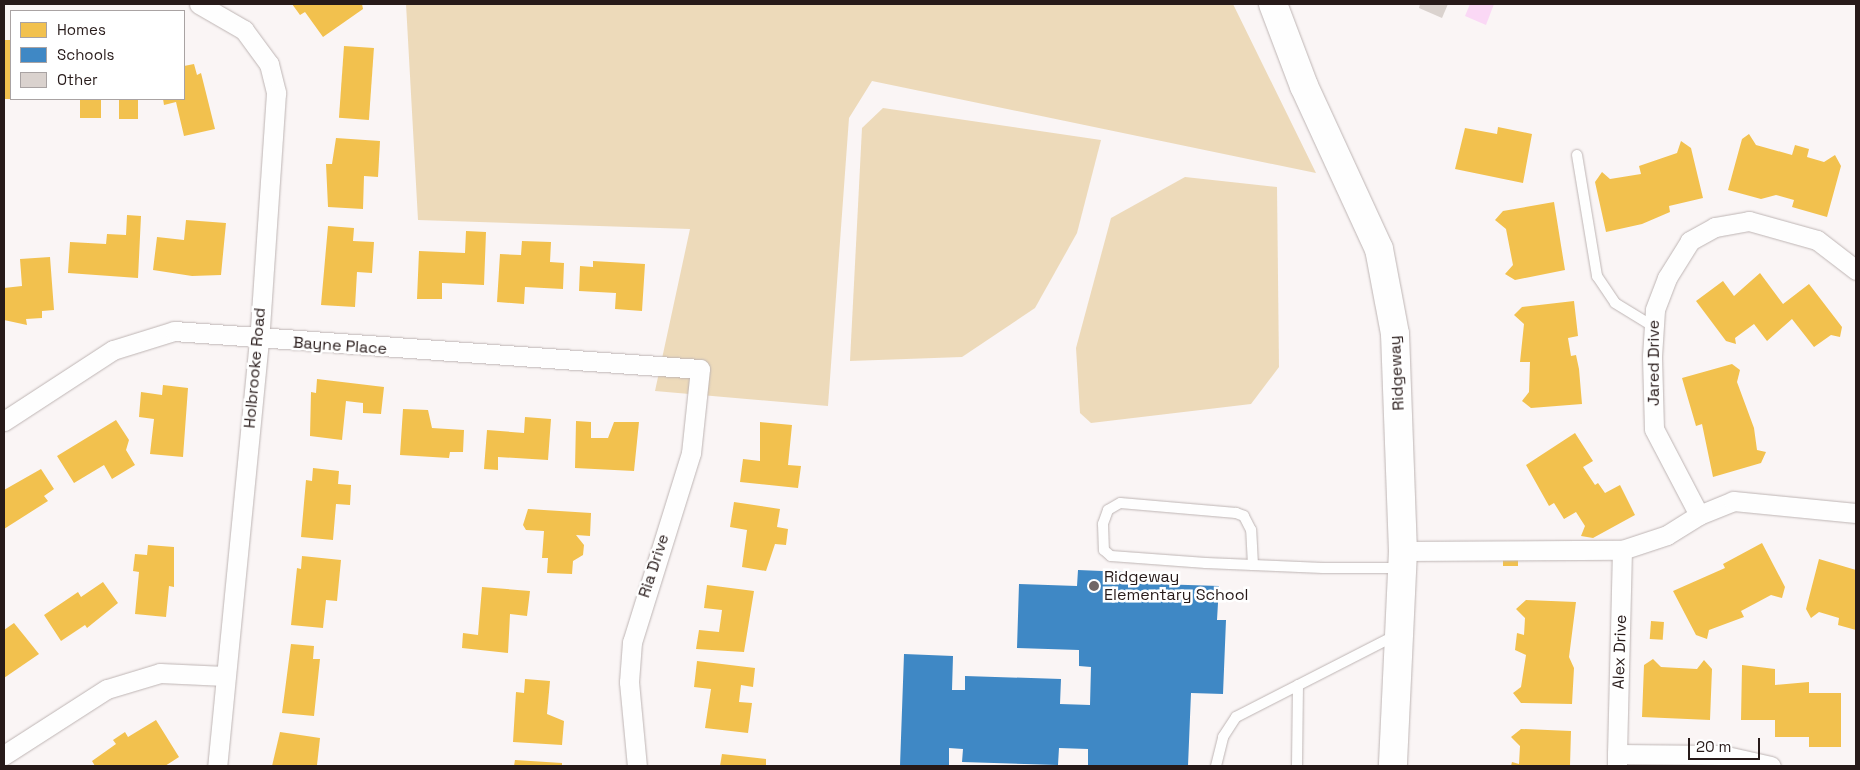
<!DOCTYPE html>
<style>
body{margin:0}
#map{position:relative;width:1860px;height:770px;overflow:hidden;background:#faf5f5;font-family:"Space Grotesk",sans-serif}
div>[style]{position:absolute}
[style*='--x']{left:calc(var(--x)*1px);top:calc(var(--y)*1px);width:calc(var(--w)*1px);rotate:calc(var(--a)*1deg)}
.green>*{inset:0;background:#eddaba}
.water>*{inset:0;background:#fad8f5}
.homes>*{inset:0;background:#f2c14e;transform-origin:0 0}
.schools>*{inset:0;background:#3f88c5}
.building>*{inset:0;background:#dad2ce}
.roads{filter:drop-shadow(0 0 1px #beb5b4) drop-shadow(0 0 1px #beb5b4)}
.lane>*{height:10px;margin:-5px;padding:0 5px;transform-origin:5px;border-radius:5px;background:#fefefe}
.street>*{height:19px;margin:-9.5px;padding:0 9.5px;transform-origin:9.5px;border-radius:9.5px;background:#fefefe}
.secondary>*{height:28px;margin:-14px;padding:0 14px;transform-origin:14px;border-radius:14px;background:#fefefe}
.dots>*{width:14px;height:14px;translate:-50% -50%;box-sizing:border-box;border:2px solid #fff;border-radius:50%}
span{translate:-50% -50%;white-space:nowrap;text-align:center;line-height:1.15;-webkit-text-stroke:5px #fff;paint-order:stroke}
.street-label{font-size:16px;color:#271a19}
.poi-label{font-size:16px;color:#271a19}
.left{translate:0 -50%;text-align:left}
.frame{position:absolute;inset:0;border:5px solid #271a19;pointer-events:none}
.legend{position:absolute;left:10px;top:10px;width:175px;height:90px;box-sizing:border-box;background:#fff;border:1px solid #a9a3a3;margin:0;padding:6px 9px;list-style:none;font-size:15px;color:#271a19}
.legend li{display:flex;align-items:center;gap:10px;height:25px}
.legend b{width:25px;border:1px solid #a9a3a3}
.scale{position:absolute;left:1688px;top:738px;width:72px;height:22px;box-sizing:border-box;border:2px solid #271a19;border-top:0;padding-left:6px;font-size:15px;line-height:18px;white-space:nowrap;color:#271a19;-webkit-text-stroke:4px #fff;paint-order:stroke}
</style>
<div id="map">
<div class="green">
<div style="clip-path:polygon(406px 4px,1233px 4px,1316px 173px,872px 81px,849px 118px,828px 406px,655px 391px,690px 229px,418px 220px)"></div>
<div style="clip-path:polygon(883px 108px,1101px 140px,1077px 233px,1035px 308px,962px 357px,850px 361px,862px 128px)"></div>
<div style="clip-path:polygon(1185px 177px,1277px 187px,1279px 367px,1251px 404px,1091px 423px,1080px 413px,1076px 348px,1111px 218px)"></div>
</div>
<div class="water">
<div style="clip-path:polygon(1470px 4px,1494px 4px,1486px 25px,1465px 16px)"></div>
</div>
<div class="homes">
<div style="clip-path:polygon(292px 4px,362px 4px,363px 9px,323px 37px,305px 12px,300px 15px)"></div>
<div style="left:11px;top:40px;width:59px;height:9px;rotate:90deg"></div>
<div style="left:344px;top:46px;width:30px;height:72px;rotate:4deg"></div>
<div style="clip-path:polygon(194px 64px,197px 75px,201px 73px,215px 129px,184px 136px,176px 102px,164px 105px,163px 99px,184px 99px,184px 66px)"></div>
<div style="left:80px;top:99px;width:21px;height:19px"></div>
<div style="left:119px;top:99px;width:19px;height:20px"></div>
<div style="clip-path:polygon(1498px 127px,1532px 134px,1523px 183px,1455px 169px,1465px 128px,1497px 134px)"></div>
<div style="clip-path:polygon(1749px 134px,1756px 145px,1792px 155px,1795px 145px,1809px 149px,1807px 157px,1824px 162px,1835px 155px,1841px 166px,1827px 217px,1792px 207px,1794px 200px,1776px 195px,1761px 199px,1728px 190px,1742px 139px)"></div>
<div style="clip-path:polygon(336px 138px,380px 141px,378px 177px,364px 176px,363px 209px,328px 207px,326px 164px,332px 164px)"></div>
<div style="clip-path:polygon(1681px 141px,1691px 148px,1703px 198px,1669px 206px,1670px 212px,1642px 224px,1606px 232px,1595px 182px,1602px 172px,1610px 179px,1641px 174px,1639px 166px,1677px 153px)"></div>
<div style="clip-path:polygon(1554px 202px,1565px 270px,1515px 280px,1505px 274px,1513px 265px,1506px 229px,1495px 220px,1503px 211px)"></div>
<div style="clip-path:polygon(127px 215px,141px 216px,138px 278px,68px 273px,70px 242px,106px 244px,107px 234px,126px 235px)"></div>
<div style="clip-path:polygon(186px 220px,226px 223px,221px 275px,192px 276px,153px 270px,157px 237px,184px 240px)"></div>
<div style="clip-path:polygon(328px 226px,354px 228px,353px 241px,374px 242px,372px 273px,357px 272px,355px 307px,321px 305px)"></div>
<div style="clip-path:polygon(466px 231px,486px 232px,484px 285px,442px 283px,442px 299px,417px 299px,419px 251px,465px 253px)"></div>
<div style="clip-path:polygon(522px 241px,551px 242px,550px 262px,564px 263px,563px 289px,525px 287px,524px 304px,497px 302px,500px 254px,521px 255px)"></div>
<div style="clip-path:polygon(50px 257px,54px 310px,42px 311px,42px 318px,26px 319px,27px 325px,4px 320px,4px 288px,22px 286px,20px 259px)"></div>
<div style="clip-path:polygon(593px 261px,645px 264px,642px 311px,615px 309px,616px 293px,579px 291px,580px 266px,593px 267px)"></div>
<div style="clip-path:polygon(1760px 273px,1783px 304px,1809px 284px,1842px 327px,1840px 337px,1831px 335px,1814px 347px,1792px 319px,1767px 341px,1754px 324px,1735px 338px,1736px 344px,1726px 341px,1696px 301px,1723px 281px,1734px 296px)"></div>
<div style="clip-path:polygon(1574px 301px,1578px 336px,1568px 338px,1571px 356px,1576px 355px,1579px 369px,1582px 404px,1531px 408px,1522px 401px,1529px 392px,1530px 362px,1520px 362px,1524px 324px,1514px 315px,1522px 307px)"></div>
<div style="clip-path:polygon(1732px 364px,1740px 370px,1737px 382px,1754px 428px,1757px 450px,1766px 452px,1761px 463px,1713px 477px,1702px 424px,1696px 426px,1682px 378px)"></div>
<div style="clip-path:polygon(317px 379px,384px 387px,381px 414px,363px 413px,363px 403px,346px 401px,342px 440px,310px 436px,311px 392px,316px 393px)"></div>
<div style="clip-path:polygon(163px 385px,188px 388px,183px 457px,150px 454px,154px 419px,139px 417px,141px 392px,162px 395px)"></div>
<div style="clip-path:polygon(403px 409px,428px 410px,432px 428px,464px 430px,463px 452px,450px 452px,449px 458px,400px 455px)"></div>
<div style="clip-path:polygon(525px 417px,551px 419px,548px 460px,498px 457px,498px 470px,484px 469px,487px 430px,524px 433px)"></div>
<div style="clip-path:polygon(116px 420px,129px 440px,126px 450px,135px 465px,112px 479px,104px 465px,74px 483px,57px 456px)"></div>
<div style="clip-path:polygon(576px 421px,591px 422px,591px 438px,608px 438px,614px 422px,639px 422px,634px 471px,575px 468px)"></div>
<div style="clip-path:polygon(760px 422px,792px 425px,788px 465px,801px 466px,798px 488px,740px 482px,743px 459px,760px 461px)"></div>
<div style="clip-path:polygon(1575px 433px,1593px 461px,1583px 467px,1595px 485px,1598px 483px,1605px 493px,1620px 485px,1635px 515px,1593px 538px,1581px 536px,1585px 526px,1576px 512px,1564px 519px,1554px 503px,1549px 506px,1526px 465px)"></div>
<div style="clip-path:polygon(313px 468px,339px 471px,338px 484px,351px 485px,350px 505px,336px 504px,333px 540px,301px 537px,306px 480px,312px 481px)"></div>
<div style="clip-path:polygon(41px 469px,54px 489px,44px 496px,48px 501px,4px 529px,4px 490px)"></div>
<div style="clip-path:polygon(734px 502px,780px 509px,777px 527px,788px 529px,786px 545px,775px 544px,766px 571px,742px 567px,747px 530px,730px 527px)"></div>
<div style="clip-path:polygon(528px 509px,591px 513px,590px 536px,576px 535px,584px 545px,583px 555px,573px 561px,572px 574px,547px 573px,548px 558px,542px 558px,544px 531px,526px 530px,523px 525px)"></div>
<div style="clip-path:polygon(1762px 543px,1785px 587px,1782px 598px,1771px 595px,1741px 611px,1744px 617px,1709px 630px,1707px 639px,1696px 635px,1673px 591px,1725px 568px,1723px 564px)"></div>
<div style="clip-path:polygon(148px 545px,174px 547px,174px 587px,169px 586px,166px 617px,135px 614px,139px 572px,133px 571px,135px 554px,147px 555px)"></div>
<div style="left:1503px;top:553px;width:15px;height:13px"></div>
<div style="clip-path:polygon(302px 556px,341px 560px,337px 601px,326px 600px,323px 628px,291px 625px,297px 568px,301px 569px)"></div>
<div style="clip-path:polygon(1819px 559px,1856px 570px,1856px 630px,1838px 625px,1839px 618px,1819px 612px,1811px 618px,1806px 609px)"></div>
<div style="clip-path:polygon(103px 582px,118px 603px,87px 628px,85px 625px,61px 641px,44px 615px,78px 592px,81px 597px)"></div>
<div style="clip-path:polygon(707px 585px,754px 591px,744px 652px,696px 649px,699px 630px,719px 632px,722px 610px,704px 608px)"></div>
<div style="clip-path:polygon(482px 587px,530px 591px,527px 616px,510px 614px,508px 653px,462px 648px,463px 633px,478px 635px)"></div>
<div style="clip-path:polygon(1526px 600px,1576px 602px,1569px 657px,1574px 668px,1572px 704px,1521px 703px,1513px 693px,1521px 687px,1526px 655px,1515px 650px,1517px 633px,1524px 635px,1525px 618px,1516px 609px)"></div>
<div style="left:1651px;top:621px;width:13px;height:18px;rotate:4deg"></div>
<div style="clip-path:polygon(14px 623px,39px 654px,4px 678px,4px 630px)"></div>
<div style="clip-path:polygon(291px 644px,314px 646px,313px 659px,320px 659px,314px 716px,282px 713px)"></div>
<div style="clip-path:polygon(1653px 659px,1661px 667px,1697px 669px,1704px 660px,1712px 669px,1710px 720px,1642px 717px,1644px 665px)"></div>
<div style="clip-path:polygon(697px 661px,755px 668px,753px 687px,741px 685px,739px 702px,752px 703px,748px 733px,705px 728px,711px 689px,694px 687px)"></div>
<div style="clip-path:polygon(1742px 665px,1775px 669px,1775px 685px,1809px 682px,1809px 693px,1841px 693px,1841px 747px,1809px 747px,1809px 737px,1775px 737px,1775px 720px,1741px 720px)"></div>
<div style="clip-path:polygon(525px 679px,550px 681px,547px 714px,564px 721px,562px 745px,513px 742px,516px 692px,524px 693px)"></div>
<div style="clip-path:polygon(156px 720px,179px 757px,165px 766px,95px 766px,92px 761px,116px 744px,113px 740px,125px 732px,128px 737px)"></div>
<div style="clip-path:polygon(1521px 729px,1571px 731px,1570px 766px,1511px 766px,1512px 762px,1519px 764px,1520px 746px,1511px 737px)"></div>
<div style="clip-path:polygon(280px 732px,320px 738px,317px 765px,272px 766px)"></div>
<div style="clip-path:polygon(722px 754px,766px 759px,766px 766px,720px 766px)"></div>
<div style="clip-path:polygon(515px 760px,562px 763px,562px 766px,514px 766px)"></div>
</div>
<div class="schools">
<div style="clip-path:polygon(1078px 570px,1126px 572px,1126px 583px,1219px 586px,1217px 620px,1226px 620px,1223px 694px,1191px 693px,1188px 766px,1088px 766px,1088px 749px,1059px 748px,1058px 765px,962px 762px,963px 749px,949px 748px,949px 766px,900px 766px,904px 654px,953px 656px,952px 690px,965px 690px,965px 676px,1061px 679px,1060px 704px,1090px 705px,1091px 667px,1079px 666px,1079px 650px,1017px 648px,1019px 584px,1077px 586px)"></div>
</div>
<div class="building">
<div style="clip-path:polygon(1420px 4px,1448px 4px,1442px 18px,1419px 8px)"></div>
</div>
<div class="roads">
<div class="lane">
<div style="--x:1577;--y:155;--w:123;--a:80.6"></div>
<div style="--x:1597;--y:276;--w:32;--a:56"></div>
<div style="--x:1615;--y:303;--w:46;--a:31.6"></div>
<div style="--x:1253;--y:565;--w:35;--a:-93"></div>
<div style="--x:1251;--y:530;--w:16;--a:-117"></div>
<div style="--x:1244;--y:516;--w:9;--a:-159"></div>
<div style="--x:1236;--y:513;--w:116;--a:-175.1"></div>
<div style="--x:1120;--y:503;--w:14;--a:150"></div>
<div style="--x:1108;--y:510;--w:15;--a:110"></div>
<div style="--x:1103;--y:524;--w:26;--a:88"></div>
<div style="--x:1104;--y:550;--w:9;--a:41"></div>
<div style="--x:1111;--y:556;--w:95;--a:4.2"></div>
<div style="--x:1206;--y:563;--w:47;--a:2.4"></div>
<div style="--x:1253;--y:565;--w:70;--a:2.5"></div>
<div style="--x:1323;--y:568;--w:79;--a:0"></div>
<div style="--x:1216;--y:766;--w:30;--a:-76"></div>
<div style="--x:1223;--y:737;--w:24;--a:-57"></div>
<div style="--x:1236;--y:717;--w:180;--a:-27.1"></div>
<div style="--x:1297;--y:766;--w:81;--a:-89.3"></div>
</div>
<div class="street">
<div style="--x:199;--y:4;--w:52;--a:30"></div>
<div style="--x:244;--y:30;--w:42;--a:53.7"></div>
<div style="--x:269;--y:64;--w:30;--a:76"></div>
<div style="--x:276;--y:93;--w:248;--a:93.9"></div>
<div style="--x:259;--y:340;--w:428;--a:95.6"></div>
<div style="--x:1856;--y:270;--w:49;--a:-142.4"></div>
<div style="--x:1817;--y:240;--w:71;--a:-164.4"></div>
<div style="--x:1749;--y:221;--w:35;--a:170"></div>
<div style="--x:1715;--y:227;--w:29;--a:151"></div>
<div style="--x:1690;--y:241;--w:44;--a:121.9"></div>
<div style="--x:1667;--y:278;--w:34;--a:111"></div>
<div style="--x:1655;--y:310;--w:47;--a:93.7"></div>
<div style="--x:1652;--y:357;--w:72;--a:88.4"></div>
<div style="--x:1654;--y:429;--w:97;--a:62.4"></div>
<div style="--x:1699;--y:515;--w:37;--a:-22"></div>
<div style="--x:1733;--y:501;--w:124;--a:5.6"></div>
<div style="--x:4;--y:421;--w:130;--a:-33.1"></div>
<div style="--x:113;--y:350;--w:64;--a:-17.3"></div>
<div style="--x:174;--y:331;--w:527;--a:4.13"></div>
<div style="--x:700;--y:369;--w:84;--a:96.1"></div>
<div style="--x:691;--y:453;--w:198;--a:107.3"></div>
<div style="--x:632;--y:642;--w:40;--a:94.3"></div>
<div style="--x:629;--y:682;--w:84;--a:84.6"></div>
<div style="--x:1403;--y:551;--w:219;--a:-0.3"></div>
<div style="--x:1622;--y:550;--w:47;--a:-18.4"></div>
<div style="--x:1667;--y:535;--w:38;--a:-32"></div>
<div style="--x:1617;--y:754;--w:204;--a:-88.6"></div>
<div style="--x:4;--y:755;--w:122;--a:-32.7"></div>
<div style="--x:107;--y:689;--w:55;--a:-16.8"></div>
<div style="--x:160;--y:673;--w:65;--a:2.6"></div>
<div style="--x:1617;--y:765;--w:11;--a:-90"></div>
<div style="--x:1617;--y:754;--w:105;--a:0.5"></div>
<div style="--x:1722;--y:755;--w:50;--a:12.7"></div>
</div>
<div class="secondary">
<div style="--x:1273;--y:4;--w:88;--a:69.3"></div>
<div style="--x:1304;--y:86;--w:179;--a:65.3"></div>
<div style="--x:1379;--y:249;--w:86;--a:79.3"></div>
<div style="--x:1395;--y:334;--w:217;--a:87.9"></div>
<div style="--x:1403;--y:551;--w:215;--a:92.7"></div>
</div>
</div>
<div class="dots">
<div style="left:1094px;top:586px;background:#716766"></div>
</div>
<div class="street-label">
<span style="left:340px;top:346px;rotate:4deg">Bayne Place</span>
<span style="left:1654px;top:363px;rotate:-90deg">Jared Drive</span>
<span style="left:255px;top:368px;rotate:-85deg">Holbrooke Road</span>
<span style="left:1397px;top:373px;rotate:-93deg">Ridgeway</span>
<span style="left:654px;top:566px;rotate:-72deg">Ria Drive</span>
<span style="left:1620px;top:652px;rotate:-88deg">Alex Drive</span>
</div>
<div class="poi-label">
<span class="left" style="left:1104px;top:586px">Ridgeway<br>Elementary School</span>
</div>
<div class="frame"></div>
<ul class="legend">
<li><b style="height:14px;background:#f2c14e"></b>Homes</li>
<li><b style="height:14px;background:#3f88c5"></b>Schools</li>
<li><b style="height:14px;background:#dad2ce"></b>Other</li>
</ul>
<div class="scale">20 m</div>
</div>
